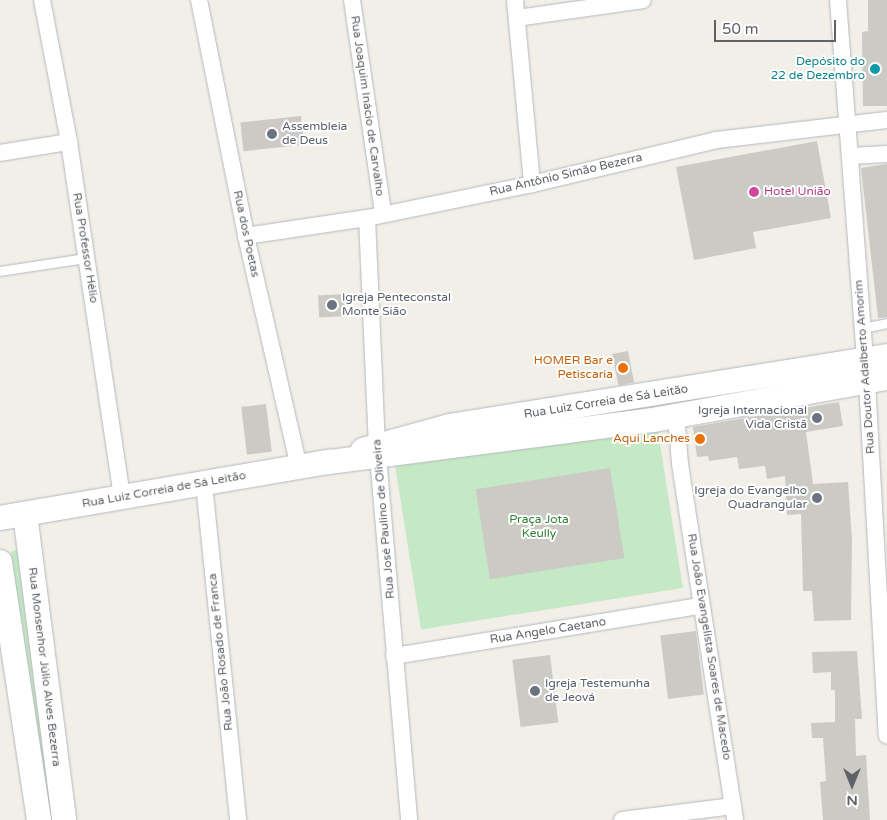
<!DOCTYPE html>
<meta charset="utf-8">
<style>
body{margin:0}
#map{position:relative;width:887px;height:820px;overflow:hidden;background:#f1efe8;font-family:"Varela Round",sans-serif}
div>[style]{position:absolute}
[style*='--x']{left:calc(var(--x)*1px);top:calc(var(--y)*1px);width:calc(var(--w)*1px);rotate:calc(var(--a)*1deg)}
.green>*{inset:0;background:#c5e8c5;transform-origin:0 0}
.building>*{inset:0;background:#cccac5;transform-origin:0 0}
.roads{filter:drop-shadow(0 0 1px #b5b8bc) drop-shadow(0 0 1px #b5b8bc)}
.lane>*{height:9px;margin:-4.5px;padding:0 4.5px;transform-origin:4.5px;border-radius:4.5px;background:#fff}
.street>*{height:16px;margin:-8px;padding:0 8px;transform-origin:8px;border-radius:8px;background:#fff}
.secondary>*{height:24px;margin:-12px;padding:0 12px;transform-origin:12px;border-radius:12px;background:#fff}
.dots>*{width:14px;height:14px;translate:-50% -50%;box-sizing:border-box;border:2px solid #fff;border-radius:50%}
span{translate:-50% -50%;white-space:nowrap;text-align:center;line-height:1.15;-webkit-text-stroke:4px #fff;paint-order:stroke}
.culture-label{font-size:12px;color:#0d838f}
.right{translate:-100% -50%;text-align:right}
.street-label{font-size:12px;color:#5f6368}
.worship-label{font-size:12px;color:#5b616d}
.left{translate:0 -50%;text-align:left}
.hotel-label{font-size:12px;color:#b23c85}
.food-label{font-size:12px;color:#c56008}
.park-label{font-size:12px;color:#348238}
.north{position:absolute;left:827px;top:760px;width:50px;height:50px;-webkit-text-stroke:4px #fff;paint-order:stroke;rotate:180deg;font-size:14px;font-weight:700;line-height:20px;text-align:center;color:#5f6368}
.north::after{content:'';display:block;margin:auto;width:18px;height:22px;background:#5f6368;clip-path:polygon(50% 0,100% 100%,50% 72%,0 100%)}
.scale{position:absolute;left:714px;top:20px;width:122px;height:22px;box-sizing:border-box;border:2px solid #5f6368;border-top:0;padding-left:6px;font-size:15px;line-height:18px;white-space:nowrap;color:#5f6368;-webkit-text-stroke:4px #fff;paint-order:stroke}
</style>
<div id="map">
<div class="green">
<div style="left:657px;top:425px;width:165px;height:265px;rotate:81deg"></div>
<div style="clip-path:polygon(15px 550px,18px 550px,58px 820px,44px 820px,11px 552px)"></div>
</div>
<div class="building">
<div style="clip-path:polygon(868px 0,887px 0,887px 106px,863px 106px,862px 32px,868px 31px)"></div>
<div style="left:301px;top:116px;width:29px;height:61px;rotate:84deg"></div>
<div style="clip-path:polygon(817px 141px,831px 218px,753px 232px,756px 248px,694px 260px,676px 167px)"></div>
<div style="clip-path:polygon(887px 164px,887px 317px,878px 318px,861px 168px)"></div>
<div style="left:345px;top:294px;width:22px;height:27px;rotate:87deg"></div>
<div style="left:628px;top:351px;width:32px;height:16px;rotate:79deg"></div>
<div style="clip-path:polygon(839px 402px,843px 426px,806px 432px,813px 484px,848px 482px,852px 540px,851px 620px,814px 621px,812px 591px,803px 591px,801px 514px,787px 515px,785px 476px,767px 479px,765px 466px,739px 469px,737px 457px,709px 461px,708px 456px,697px 457px,693px 427px)"></div>
<div style="left:266px;top:404px;width:48px;height:25px;rotate:83deg"></div>
<div style="left:610px;top:468px;width:91px;height:136px;rotate:81deg"></div>
<div style="left:696px;top:631px;width:64px;height:36px;rotate:83deg"></div>
<div style="clip-path:polygon(857px 651px,862px 719px,855px 719px,856px 756px,866px 755px,870px 820px,823px 820px,820px 782px,826px 781px,823px 738px,812px 738px,811px 723px,835px 722px,835px 690px,831px 690px,831px 672px,813px 673px,812px 652px)"></div>
<div style="left:550px;top:655px;width:68px;height:38px;rotate:83deg"></div>
</div>
<div class="roads">
<div class="lane">
<div style="--x:0;--y:271;--w:87;--a:-8.6"></div>
<div style="--x:863;--y:328;--w:25;--a:-12"></div>
</div>
<div class="street">
<div style="--x:42;--y:0;--w:145;--a:79.2"></div>
<div style="--x:69;--y:142;--w:360;--a:81.5"></div>
<div style="--x:199;--y:0;--w:241;--a:78.7"></div>
<div style="--x:246;--y:236;--w:238;--a:77.1"></div>
<div style="--x:352;--y:0;--w:215;--a:81.7"></div>
<div style="--x:515;--y:0;--w:185;--a:84.7"></div>
<div style="--x:838;--y:0;--w:383;--a:85.7"></div>
<div style="--x:867;--y:382;--w:354;--a:86.8"></div>
<div style="--x:517;--y:18;--w:127;--a:-8.1"></div>
<div style="--x:0;--y:153;--w:70;--a:-9.1"></div>
<div style="--x:850;--y:156;--w:37;--a:-3"></div>
<div style="--x:367;--y:218;--w:227;--a:87.5"></div>
<div style="--x:377;--y:445;--w:376;--a:85.1"></div>
<div style="--x:246;--y:236;--w:122;--a:-8.5"></div>
<div style="--x:367;--y:218;--w:168;--a:-11.6"></div>
<div style="--x:532;--y:184;--w:189;--a:-13.4"></div>
<div style="--x:716;--y:140;--w:172;--a:-6.7"></div>
<div style="--x:676;--y:415;--w:49;--a:85.3"></div>
<div style="--x:680;--y:464;--w:360;--a:81.2"></div>
<div style="--x:204;--y:484;--w:338;--a:84.2"></div>
<div style="--x:394;--y:656;--w:311;--a:-9.3"></div>
<div style="--x:622;--y:820;--w:112;--a:-7.2"></div>
</div>
<div class="secondary">
<div style="--x:363;--y:450;--w:90;--a:-15.4"></div>
<div style="--x:450;--y:426;--w:443;--a:-9.1"></div>
<div style="--x:25;--y:514;--w:308;--a:82.7"></div>
<div style="--x:0;--y:518;--w:334;--a:-9.7"></div>
<div style="--x:329;--y:462;--w:327;--a:-7.4"></div>
<div style="--x:653;--y:420;--w:238;--a:-10.2"></div>
<div style="--x:0;--y:562;--w:261;--a:81.4"></div>
</div>
</div>
<div class="dots">
<div style="left:875px;top:69px;background:#0f9aa8"></div>
<div style="left:272px;top:134px;background:#6b7280"></div>
<div style="left:754px;top:192px;background:#d1479c"></div>
<div style="left:332px;top:305px;background:#6b7280"></div>
<div style="left:623px;top:368px;background:#e8710a"></div>
<div style="left:817px;top:418px;background:#6b7280"></div>
<div style="left:700px;top:439px;background:#e8710a"></div>
<div style="left:817px;top:498px;background:#6b7280"></div>
<div style="left:535px;top:691px;background:#6b7280"></div>
</div>
<div class="culture-label">
<span class="right" style="left:865px;top:69px">Depósito do<br>22 de Dezembro</span>
</div>
<div class="street-label">
<span style="left:367px;top:106px;rotate:82deg">Rua Joaquim Inácio de Carvalho</span>
<span style="left:566px;top:175px;rotate:-13deg">Rua Antônio Simão Bezerra</span>
<span style="left:246px;top:234px;rotate:78deg">Rua dos Poetas</span>
<span style="left:85px;top:248px;rotate:81deg">Rua Professor Hélio</span>
<span style="left:865px;top:367px;rotate:-94deg">Rua Doutor Adalberto Amorim</span>
<span style="left:606px;top:402px;rotate:-9deg">Rua Luiz Correia de Sá Leitão</span>
<span style="left:164px;top:490px;rotate:-10deg">Rua Luiz Correia de Sá Leitão</span>
<span style="left:384px;top:519px;rotate:-95deg">Rua José Paulino de Oliveira</span>
<span style="left:548px;top:631px;rotate:-9deg">Rua Angelo Caetano</span>
<span style="left:709px;top:647px;rotate:81deg">Rua João Evangelista Soares de Macedo</span>
<span style="left:221px;top:652px;rotate:-96deg">Rua João Rosado de Franca</span>
<span style="left:44px;top:667px;rotate:83deg">Rua Monsenhor Júlio Alves Bezerra</span>
</div>
<div class="worship-label">
<span class="left" style="left:282px;top:134px">Assembleia<br>de Deus</span>
<span class="left" style="left:342px;top:305px">Igreja Penteconstal<br>Monte Sião</span>
<span class="right" style="left:807px;top:418px">Igreja Internacional<br>Vida Cristã</span>
<span class="right" style="left:807px;top:498px">Igreja do Evangelho<br>Quadrangular</span>
<span class="left" style="left:545px;top:691px">Igreja Testemunha<br>de Jeová</span>
</div>
<div class="hotel-label">
<span class="left" style="left:764px;top:192px">Hotel União</span>
</div>
<div class="food-label">
<span class="right" style="left:613px;top:368px">HOMER Bar e<br>Petiscaria</span>
<span class="right" style="left:690px;top:439px">Aqui Lanches</span>
</div>
<div class="park-label">
<span style="left:539px;top:527px">Praça Jota<br>Keully</span>
</div>
<div class="north">N</div>
<div class="scale">50 m</div>
</div>
